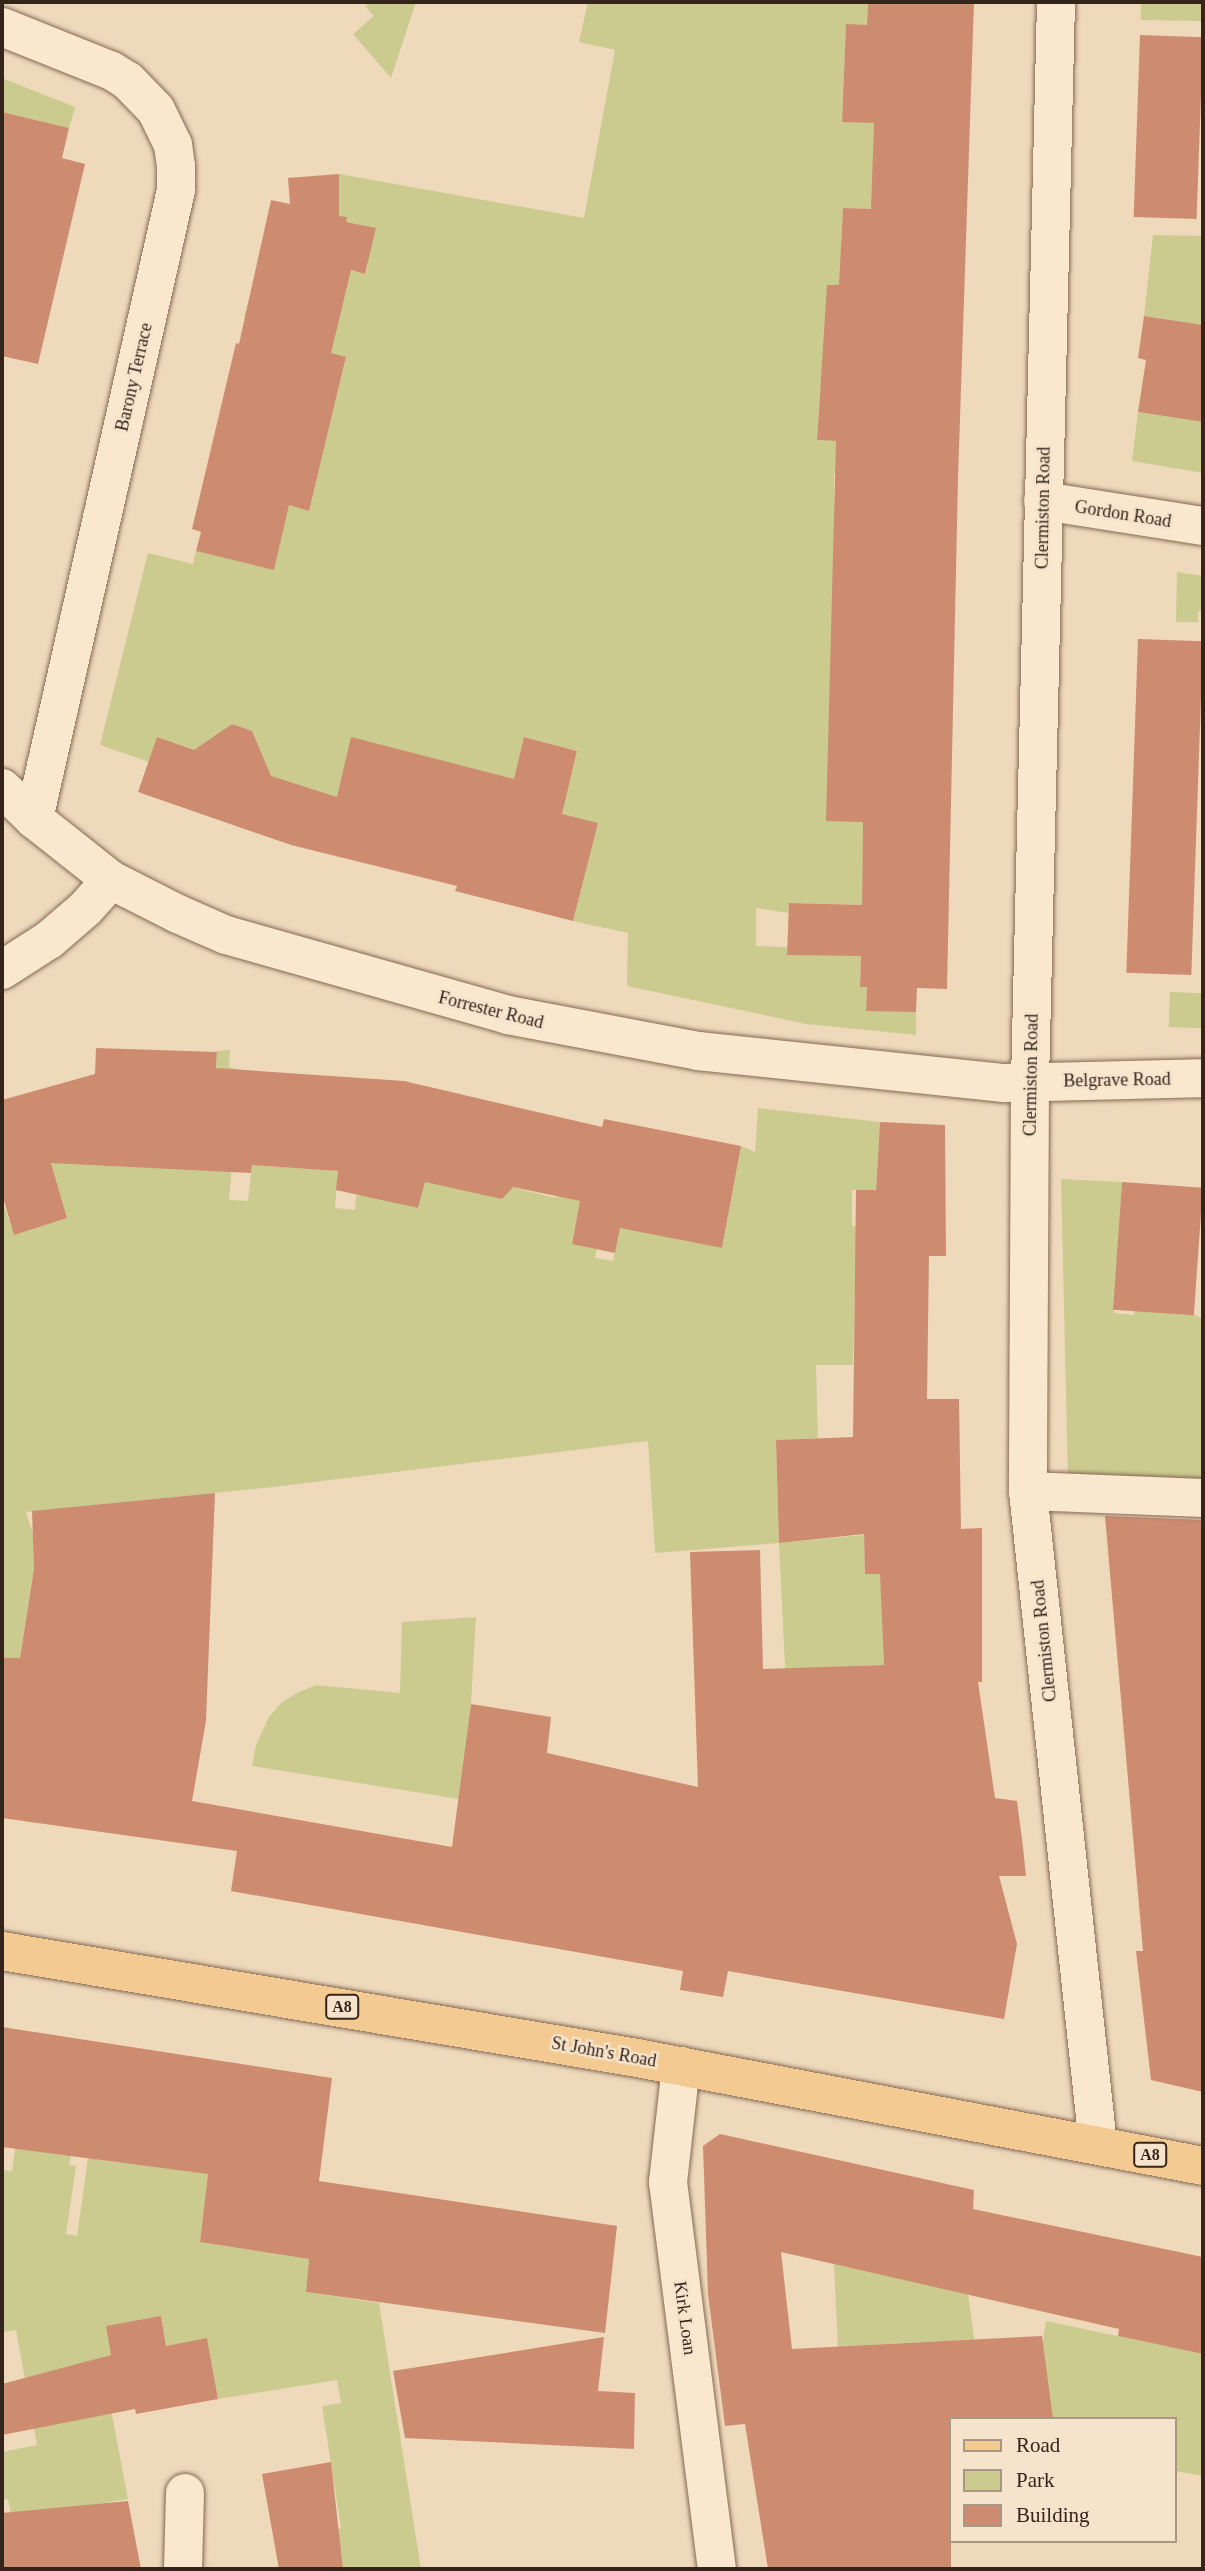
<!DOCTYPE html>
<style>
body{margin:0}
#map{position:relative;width:1205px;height:2571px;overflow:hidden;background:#eed9bb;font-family:Georgia,serif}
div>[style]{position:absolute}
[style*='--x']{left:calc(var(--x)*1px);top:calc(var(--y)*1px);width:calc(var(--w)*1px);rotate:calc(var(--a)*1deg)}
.green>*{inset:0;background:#cbcb90;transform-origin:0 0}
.building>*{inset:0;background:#cd8c70;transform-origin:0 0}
.roads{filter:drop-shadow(0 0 2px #856955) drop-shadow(0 0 2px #856955)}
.minor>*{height:38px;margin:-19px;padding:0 19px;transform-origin:19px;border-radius:19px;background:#f9e7ce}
.tertiary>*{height:38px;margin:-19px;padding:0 19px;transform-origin:19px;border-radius:19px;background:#f9e7ce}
.primary>*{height:38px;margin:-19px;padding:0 19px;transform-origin:19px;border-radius:19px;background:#f3ca91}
span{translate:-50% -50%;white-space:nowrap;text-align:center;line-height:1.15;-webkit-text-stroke:5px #f5e4cb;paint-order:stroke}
.shield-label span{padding:2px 5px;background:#f5e4cb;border:2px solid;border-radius:5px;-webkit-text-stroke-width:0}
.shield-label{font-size:16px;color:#34241a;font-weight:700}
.street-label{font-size:18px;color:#34241a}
.frame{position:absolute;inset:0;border:4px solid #34241a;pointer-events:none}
.legend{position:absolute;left:949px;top:2417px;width:228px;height:126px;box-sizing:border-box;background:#f5e4cb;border:2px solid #a89784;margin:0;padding:9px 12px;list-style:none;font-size:21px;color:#34241a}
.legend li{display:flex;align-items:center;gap:14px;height:35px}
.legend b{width:35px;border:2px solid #a89784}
</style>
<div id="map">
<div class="green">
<div style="clip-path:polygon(371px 2px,416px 2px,391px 78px,353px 34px,374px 16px,365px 6px)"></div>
<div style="clip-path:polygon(588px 2px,879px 2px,868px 4px,867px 25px,846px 25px,842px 121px,874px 123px,873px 164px,955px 212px,843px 208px,841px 244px,876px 388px,820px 386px,817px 440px,897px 443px,855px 475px,834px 474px,834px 503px,871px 504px,898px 823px,950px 829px,950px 845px,863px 843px,862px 905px,789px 903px,789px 913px,756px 908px,756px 946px,787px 947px,787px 954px,861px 956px,860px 986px,867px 987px,866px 1010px,916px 1012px,916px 1035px,806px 1024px,627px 986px,628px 933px,573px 921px,597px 823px,555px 813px,569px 786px,577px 751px,525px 737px,519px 803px,340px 787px,323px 853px,262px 835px,282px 780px,249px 769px,251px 731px,232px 724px,218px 734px,210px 756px,149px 762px,100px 745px,148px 553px,193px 564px,196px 551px,289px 505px,309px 510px,346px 358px,264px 337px,268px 323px,244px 317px,248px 303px,323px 320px,335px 267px,366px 274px,368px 262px,338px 255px,375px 228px,346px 222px,339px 216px,339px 174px,584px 218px,615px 50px,579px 42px)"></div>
<div style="left:1141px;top:2px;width:62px;height:18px;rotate:1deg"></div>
<div style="clip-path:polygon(2px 78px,75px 107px,69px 128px,2px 112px)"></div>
<div style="clip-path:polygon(1153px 235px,1203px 236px,1203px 325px,1144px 316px)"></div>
<div style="clip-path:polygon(1138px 412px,1203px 422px,1203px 473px,1132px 461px)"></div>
<div style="clip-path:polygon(1177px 572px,1203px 576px,1203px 611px,1198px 611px,1198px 622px,1176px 622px)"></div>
<div style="left:1170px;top:992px;width:33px;height:35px;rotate:2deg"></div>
<div style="clip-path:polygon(230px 1050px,229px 1067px,240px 1070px,229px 1200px,248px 1201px,252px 1165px,338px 1171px,335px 1208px,355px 1210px,359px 1173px,393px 1202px,418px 1208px,426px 1174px,496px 1183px,556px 1198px,559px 1171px,584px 1185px,572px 1243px,597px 1249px,595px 1258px,613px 1261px,623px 1211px,686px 1212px,681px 1240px,722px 1248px,741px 1146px,755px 1152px,758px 1108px,880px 1122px,876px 1190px,852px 1190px,852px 1226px,876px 1226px,929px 1276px,929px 1281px,855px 1281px,853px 1365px,816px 1365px,818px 1438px,776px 1441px,779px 1543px,864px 1535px,865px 1574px,883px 1574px,884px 1670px,876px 1665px,827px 1667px,787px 1708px,779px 1543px,655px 1553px,648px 1441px,273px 1487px,26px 1512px,33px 1534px,34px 1569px,20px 1658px,2px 1658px,2px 1200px,14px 1234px,67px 1218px,49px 1156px,214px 1141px,217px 1051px)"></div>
<div style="clip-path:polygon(1061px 1179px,1122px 1182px,1114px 1313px,1134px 1315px,1135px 1284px,1203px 1319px,1203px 1489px,1068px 1479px)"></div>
<div style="clip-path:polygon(476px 1617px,471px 1704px,459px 1799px,252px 1766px,256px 1745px,269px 1717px,282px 1702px,299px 1692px,316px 1685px,400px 1693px,402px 1622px)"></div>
<div style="clip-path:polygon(19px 2121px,71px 2156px,69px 2165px,76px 2166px,66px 2234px,77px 2236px,88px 2158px,120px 2163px,124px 2137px,223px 2152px,208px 2176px,200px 2242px,309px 2259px,306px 2292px,379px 2303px,421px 2569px,343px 2569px,338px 2534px,311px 2533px,341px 2528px,322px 2406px,341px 2403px,337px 2380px,218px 2399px,207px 2339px,166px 2346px,161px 2317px,111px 2355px,101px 2358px,128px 2499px,12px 2519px,8px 2499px,2px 2500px,2px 2452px,37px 2445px,16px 2330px,2px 2332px,2px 2170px,12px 2171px)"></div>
<div style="clip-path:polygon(834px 2264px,968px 2294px,979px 2373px,923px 2342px,838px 2347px)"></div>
<div style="clip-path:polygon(1046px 2321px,1203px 2354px,1203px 2476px,1175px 2471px,1175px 2419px,1031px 2419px)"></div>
</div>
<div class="building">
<div style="clip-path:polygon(879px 2px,974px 2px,958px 478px,947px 989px,917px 988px,916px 1012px,866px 1011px,867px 987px,860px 987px,861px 956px,787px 955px,789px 903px,862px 905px,863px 822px,826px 821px,836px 441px,817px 440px,827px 285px,839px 285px,843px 208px,871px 209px,874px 123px,842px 122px,846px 24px,867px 25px,868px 4px)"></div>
<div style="left:1140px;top:35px;width:63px;height:182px;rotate:2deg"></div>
<div style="clip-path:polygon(2px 112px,69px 128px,62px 158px,85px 164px,38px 364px,2px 356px)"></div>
<div style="clip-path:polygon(339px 174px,339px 216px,347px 217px,346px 222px,376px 228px,365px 274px,351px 270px,331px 353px,346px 357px,309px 511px,289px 505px,274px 570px,196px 551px,201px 532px,192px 529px,236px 343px,239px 344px,271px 200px,290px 204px,288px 178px)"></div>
<div style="clip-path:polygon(1144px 316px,1203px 325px,1203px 422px,1138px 412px,1146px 360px,1138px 358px)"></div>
<div style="left:1138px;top:639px;width:65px;height:334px;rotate:2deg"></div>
<div style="clip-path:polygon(232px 724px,252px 731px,271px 776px,337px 797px,351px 737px,514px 779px,524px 737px,577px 751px,562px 814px,598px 823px,573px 921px,455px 891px,457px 886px,291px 845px,138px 792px,157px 737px,194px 750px)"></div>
<div style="clip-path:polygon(96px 1048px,217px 1052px,216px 1068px,404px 1081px,602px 1127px,604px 1119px,741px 1146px,722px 1248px,620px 1228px,615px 1253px,572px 1244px,580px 1201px,513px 1187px,502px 1199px,425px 1182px,418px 1208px,336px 1190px,338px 1171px,252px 1165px,251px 1173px,51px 1163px,67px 1218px,14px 1235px,2px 1194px,2px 1100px,95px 1074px)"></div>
<div style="clip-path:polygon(880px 1122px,945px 1125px,946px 1256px,929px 1256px,927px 1399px,959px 1399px,961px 1529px,982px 1528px,982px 1682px,978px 1682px,995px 1798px,1017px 1801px,1023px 1847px,1026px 1876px,999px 1876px,1017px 1944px,1004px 2019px,728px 1971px,723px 1997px,680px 1990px,683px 1971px,231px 1891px,237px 1851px,2px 1818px,2px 1658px,20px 1658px,34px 1569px,32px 1511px,215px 1493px,206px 1721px,192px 1801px,452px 1847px,471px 1704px,551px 1717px,547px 1753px,698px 1787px,690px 1552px,760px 1550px,763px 1669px,884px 1665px,880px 1574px,865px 1574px,864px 1534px,779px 1543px,776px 1440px,853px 1437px,856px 1190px,876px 1190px)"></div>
<div style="left:1122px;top:1182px;width:81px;height:128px;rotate:4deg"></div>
<div style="clip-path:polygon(1105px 1516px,1203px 1520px,1203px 2092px,1151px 2080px,1136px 1951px,1143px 1951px)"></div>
<div style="clip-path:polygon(2px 2027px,332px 2078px,319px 2181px,617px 2226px,605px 2333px,306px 2292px,309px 2259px,200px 2242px,208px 2174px,2px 2147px)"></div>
<div style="clip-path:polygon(720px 2134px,974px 2190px,973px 2209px,1203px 2257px,1203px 2354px,1118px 2336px,1119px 2329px,781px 2252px,792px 2349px,1042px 2336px,1053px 2419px,951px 2419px,951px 2569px,768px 2569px,745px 2424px,725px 2426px,708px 2294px,703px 2146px)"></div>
<div style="clip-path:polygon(161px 2316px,166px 2346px,207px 2338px,218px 2399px,136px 2414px,135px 2409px,2px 2435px,2px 2384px,111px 2355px,106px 2326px)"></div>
<div style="clip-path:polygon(604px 2337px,598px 2391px,635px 2393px,634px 2449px,405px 2438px,393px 2371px)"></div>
<div style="clip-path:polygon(331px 2462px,343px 2569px,279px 2569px,262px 2474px)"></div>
<div style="clip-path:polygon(128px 2501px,141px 2569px,2px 2569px,2px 2513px)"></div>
</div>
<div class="roads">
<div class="minor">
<div style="--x:2;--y:27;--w:118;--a:21.8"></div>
<div style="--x:112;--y:71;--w:19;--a:32"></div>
<div style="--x:128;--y:81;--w:40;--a:46"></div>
<div style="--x:156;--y:110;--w:39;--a:64"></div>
<div style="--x:173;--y:145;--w:21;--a:82"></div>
<div style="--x:176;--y:166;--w:24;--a:90"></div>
<div style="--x:176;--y:190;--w:645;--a:102.72"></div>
<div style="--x:1043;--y:501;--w:162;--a:8.9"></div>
<div style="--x:2;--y:788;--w:45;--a:44.1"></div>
<div style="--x:34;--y:819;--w:98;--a:38.4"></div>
<div style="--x:111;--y:880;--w:75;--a:26.9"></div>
<div style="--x:178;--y:914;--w:52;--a:23.6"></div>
<div style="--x:226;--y:935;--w:293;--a:15.8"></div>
<div style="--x:508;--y:1015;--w:193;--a:10.7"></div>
<div style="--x:698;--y:1051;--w:308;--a:6"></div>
<div style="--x:1004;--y:1083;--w:199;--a:-1.4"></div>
<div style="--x:2;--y:970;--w:56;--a:-32.6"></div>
<div style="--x:49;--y:940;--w:48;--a:-40.7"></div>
<div style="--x:85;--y:909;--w:39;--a:-48"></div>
<div style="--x:1028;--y:1491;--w:175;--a:2.3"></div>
<div style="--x:681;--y:2066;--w:117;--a:96.4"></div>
<div style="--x:668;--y:2182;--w:390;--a:82.8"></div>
<div style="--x:183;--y:2569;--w:76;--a:-88.5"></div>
</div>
<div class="tertiary">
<div style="--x:1056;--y:2;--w:1082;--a:91.38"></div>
<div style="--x:1030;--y:1084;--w:407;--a:90.3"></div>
<div style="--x:1028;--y:1491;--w:658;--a:83.89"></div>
</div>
<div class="primary">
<div style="--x:2;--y:1951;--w:644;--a:9.56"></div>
<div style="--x:637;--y:2058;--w:576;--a:10.8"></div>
</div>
</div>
<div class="shield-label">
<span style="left:342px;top:2007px">A8</span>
<span style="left:1150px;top:2155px">A8</span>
</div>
<div class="street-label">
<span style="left:134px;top:377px;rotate:-77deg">Barony Terrace</span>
<span style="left:1043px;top:508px;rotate:-89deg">Clermiston Road</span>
<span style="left:1123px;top:514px;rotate:9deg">Gordon Road</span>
<span style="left:491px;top:1010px;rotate:14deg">Forrester Road</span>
<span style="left:1031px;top:1075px;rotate:-89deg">Clermiston Road</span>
<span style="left:1117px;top:1080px;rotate:-1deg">Belgrave Road</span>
<span style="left:1044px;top:1641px;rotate:-96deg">Clermiston Road</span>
<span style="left:604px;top:2052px;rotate:10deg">St John's Road</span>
<span style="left:685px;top:2318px;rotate:82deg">Kirk Loan</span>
</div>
<div class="frame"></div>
<ul class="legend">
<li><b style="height:9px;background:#f3ca91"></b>Road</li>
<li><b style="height:19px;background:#cbcb90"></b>Park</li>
<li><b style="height:19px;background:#cd8c70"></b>Building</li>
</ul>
</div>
